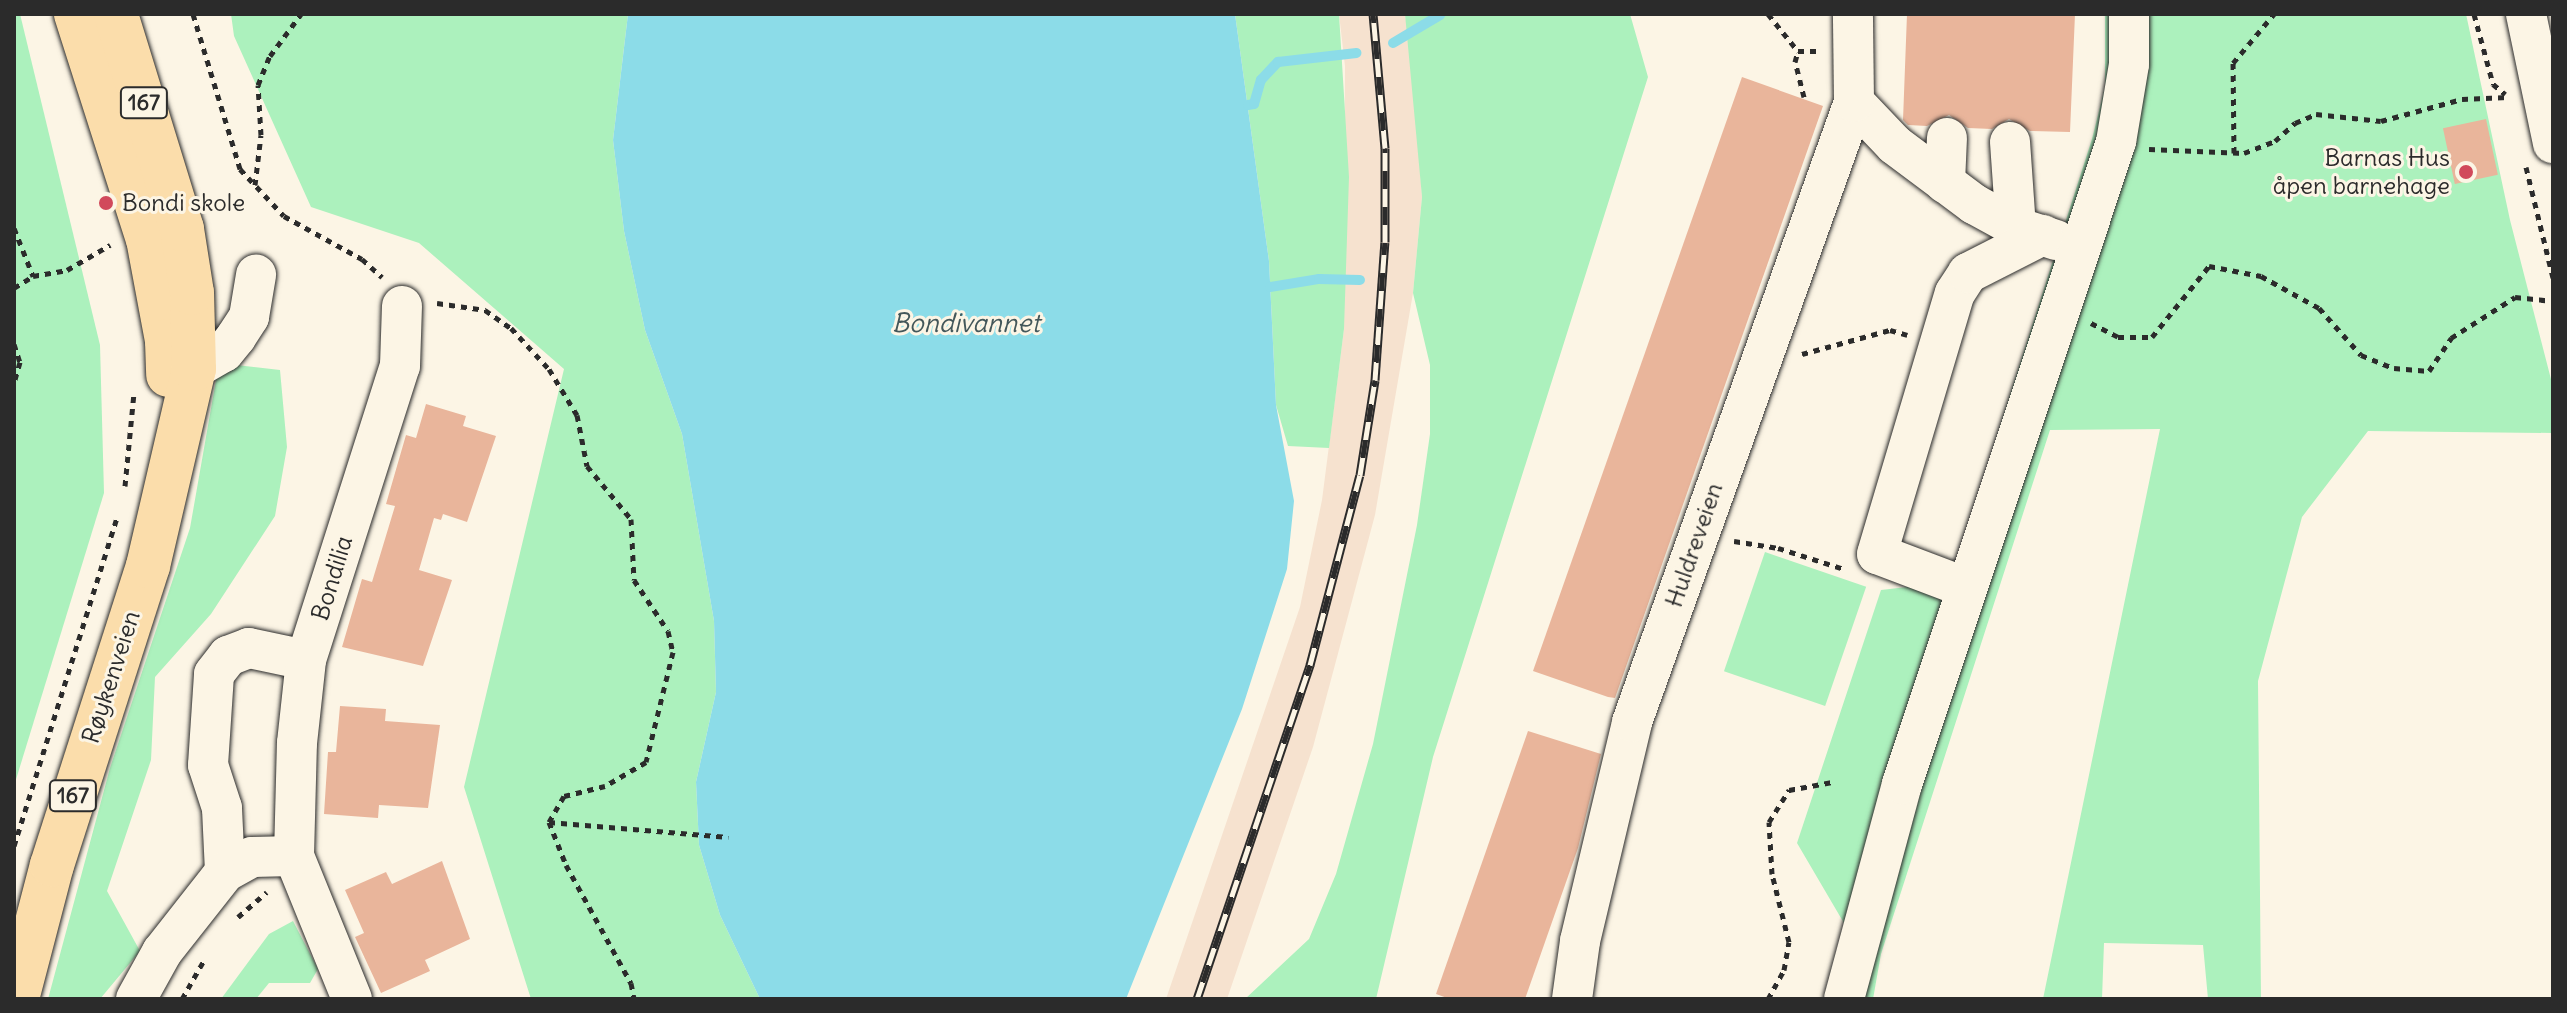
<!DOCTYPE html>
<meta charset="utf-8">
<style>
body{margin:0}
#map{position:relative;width:2567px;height:1013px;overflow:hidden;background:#fcf5e5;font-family:Delius,sans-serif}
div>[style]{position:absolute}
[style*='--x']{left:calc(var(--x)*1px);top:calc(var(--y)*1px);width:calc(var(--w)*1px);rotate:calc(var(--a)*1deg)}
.built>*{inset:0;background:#f6e2cf}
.green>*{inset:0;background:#acf1bd;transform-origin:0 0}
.water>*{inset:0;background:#8cdce8}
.stream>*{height:10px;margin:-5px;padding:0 5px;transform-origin:5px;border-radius:5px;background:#8cdce8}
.building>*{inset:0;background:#e9b59b;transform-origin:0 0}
.path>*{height:5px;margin-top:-2.5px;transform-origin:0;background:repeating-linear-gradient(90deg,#2b2b2b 0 6px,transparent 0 12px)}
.roads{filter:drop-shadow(0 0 2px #2b2b2b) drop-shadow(0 0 2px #2b2b2b)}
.minor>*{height:40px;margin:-20px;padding:0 20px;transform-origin:20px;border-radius:20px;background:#fcf5e5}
.major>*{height:44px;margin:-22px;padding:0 22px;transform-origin:22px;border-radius:22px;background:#fbddab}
.rail>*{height:9px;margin-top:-4.5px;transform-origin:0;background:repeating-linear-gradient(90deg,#fcf5e5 0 18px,#2b2b2b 0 36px);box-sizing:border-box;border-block:2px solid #2b2b2b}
.dots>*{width:22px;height:22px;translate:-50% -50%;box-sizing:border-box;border:4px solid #fcf5e5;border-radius:50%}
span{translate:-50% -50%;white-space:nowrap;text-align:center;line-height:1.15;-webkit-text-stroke:6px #fcf5e5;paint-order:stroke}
.shield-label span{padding:2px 6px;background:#fcf5e5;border:2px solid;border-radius:6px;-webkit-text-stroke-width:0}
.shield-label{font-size:22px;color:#2b2b2b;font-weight:700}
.poi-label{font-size:24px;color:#2b2b2b}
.right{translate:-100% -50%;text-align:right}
.left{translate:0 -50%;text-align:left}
.street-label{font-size:24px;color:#2b2b2b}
.water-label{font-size:26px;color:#43575a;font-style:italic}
.frame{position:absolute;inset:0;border:16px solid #2b2b2b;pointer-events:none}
</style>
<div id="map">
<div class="built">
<div style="clip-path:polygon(1339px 14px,1405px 14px,1413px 69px,1422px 197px,1413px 293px,1375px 515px,1313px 747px,1227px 999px,1166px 999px,1300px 607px,1322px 500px,1344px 329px,1345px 66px)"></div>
</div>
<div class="green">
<div style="clip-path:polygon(14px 14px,20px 14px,100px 345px,104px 493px,14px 786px)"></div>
<div style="clip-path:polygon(231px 14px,628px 14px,613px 140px,624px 231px,645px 330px,682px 434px,714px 621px,716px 692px,696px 782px,699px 845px,720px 915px,760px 999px,531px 999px,464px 787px,564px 369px,419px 243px,311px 207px,234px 36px)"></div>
<div style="clip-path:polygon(1235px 14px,1339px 14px,1349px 177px,1344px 329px,1329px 448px,1288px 446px,1276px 405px,1269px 261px)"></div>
<div style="clip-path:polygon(1405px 14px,1630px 14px,1648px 77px,1433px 757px,1376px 999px,1245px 999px,1309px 939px,1336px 874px,1373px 744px,1417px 525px,1430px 434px,1430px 365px,1413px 293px,1422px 197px)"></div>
<div style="clip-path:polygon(2105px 14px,2466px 14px,2510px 220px,2553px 387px,2553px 433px,2368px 431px,2302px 517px,2258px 681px,2261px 999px,2208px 999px,2203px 945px,2104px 943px,2102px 999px,2043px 999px,2160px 429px,2050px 430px,1881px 954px,1873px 999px,1861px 999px,1865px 959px,1797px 843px,1881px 590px,1950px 582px,2092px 139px,2105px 87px)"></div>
<div style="clip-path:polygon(219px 363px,280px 370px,287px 447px,275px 516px,211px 614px,155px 677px,151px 760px,107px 891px,140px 951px,100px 999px,48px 999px,110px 768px,190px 528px)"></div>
<div style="left:1765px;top:552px;width:107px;height:126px;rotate:19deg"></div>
<div style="clip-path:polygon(293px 921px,318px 969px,310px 983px,269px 983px,256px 999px,221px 999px,269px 934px)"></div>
</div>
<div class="water">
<div style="clip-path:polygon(628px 14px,1235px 14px,1269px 261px,1276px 405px,1294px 501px,1287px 569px,1242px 709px,1126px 999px,760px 999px,720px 915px,699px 845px,696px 782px,716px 692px,714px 621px,682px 434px,645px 330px,624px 231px,613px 140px)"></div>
</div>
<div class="stream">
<div style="--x:1393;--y:43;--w:55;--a:-30.8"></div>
<div style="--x:1248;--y:105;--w:6;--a:-9"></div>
<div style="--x:1254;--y:104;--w:25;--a:-74"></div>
<div style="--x:1261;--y:80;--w:25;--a:-47"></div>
<div style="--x:1278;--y:62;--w:79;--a:-6.6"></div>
<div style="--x:1270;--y:287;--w:50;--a:-9.3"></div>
<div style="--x:1319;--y:279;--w:41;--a:1.4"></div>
</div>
<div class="building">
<div style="clip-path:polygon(1907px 14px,2075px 14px,2070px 132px,2030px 131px,2009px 119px,1992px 129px,1968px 128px,1949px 115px,1927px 126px,1908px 125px,1903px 120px)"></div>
<div style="clip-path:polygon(1742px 77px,1823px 106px,1615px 698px,1608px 697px,1533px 671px)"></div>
<div style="left:2486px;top:119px;width:57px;height:44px;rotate:78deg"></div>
<div style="clip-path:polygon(426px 404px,466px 416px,463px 426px,496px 436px,467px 522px,443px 514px,441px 520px,434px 518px,419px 570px,452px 580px,423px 666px,342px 647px,362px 579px,372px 582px,395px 506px,386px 504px,406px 435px,416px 438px)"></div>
<div style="clip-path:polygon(340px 706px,386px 709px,385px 721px,440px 725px,428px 808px,379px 805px,378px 818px,324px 814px,328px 752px,336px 752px)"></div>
<div style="clip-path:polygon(1528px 731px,1601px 754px,1578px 848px,1525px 999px,1450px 999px,1436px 994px)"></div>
<div style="clip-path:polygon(442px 861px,470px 939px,425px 960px,430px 971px,381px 993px,355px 937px,364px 933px,345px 890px,386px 872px,392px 884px)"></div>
</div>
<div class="path">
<div style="--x:193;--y:14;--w:162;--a:73.1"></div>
<div style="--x:240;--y:169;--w:64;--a:46.9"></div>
<div style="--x:284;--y:216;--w:89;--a:28.9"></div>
<div style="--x:362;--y:259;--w:27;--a:42"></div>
<div style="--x:1768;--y:14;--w:48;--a:51"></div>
<div style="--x:2474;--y:14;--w:73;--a:74.8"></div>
<div style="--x:2493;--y:84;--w:16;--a:40"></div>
<div style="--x:1804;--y:97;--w:36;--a:-104"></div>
<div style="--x:1795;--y:62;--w:11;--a:-75"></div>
<div style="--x:1798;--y:51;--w:21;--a:0"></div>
<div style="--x:2149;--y:149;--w:95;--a:2.4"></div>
<div style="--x:2244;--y:153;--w:33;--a:-21"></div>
<div style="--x:2275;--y:141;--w:27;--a:-42"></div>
<div style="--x:2295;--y:123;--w:23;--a:-23"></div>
<div style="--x:2316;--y:114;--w:65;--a:6.1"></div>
<div style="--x:2381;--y:121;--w:84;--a:-15.2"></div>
<div style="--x:2462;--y:99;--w:46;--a:-2.5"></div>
<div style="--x:2234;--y:153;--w:90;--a:-90.6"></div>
<div style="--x:2233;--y:63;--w:64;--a:-50.1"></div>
<div style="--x:2526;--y:167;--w:114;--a:76.3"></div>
<div style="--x:255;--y:185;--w:50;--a:-83.2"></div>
<div style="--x:261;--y:135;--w:50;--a:-93.4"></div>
<div style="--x:258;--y:85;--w:31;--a:-68"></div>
<div style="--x:270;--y:56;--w:52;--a:-53.6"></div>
<div style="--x:14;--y:228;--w:52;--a:68.4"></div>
<div style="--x:14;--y:288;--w:22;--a:-32"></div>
<div style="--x:33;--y:276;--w:35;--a:-10"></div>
<div style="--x:67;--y:270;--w:50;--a:-30.2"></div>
<div style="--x:437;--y:303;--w:49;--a:8.3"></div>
<div style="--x:485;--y:310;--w:32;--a:35"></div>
<div style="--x:511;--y:328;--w:56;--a:47.2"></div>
<div style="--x:549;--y:369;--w:54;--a:58.7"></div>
<div style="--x:577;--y:415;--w:52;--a:78.9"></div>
<div style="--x:587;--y:466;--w:69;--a:50.3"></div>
<div style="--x:631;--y:519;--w:61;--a:87.2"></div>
<div style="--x:634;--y:580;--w:61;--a:56.3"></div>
<div style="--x:668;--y:631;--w:22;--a:77"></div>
<div style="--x:673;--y:652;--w:113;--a:103.8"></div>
<div style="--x:646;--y:762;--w:48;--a:149.7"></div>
<div style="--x:605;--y:786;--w:42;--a:166.3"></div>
<div style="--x:564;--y:796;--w:30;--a:120"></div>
<div style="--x:549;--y:822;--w:46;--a:68.4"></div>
<div style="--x:566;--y:865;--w:135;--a:61.2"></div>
<div style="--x:631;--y:983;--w:16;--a:79"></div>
<div style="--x:2091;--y:323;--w:30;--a:27"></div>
<div style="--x:2118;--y:337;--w:34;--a:0"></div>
<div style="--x:2152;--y:337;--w:91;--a:-51.2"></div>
<div style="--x:2209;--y:266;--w:53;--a:10.9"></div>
<div style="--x:2261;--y:276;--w:66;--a:28.9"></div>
<div style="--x:2319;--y:308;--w:63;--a:48.2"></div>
<div style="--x:2361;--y:355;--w:35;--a:22"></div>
<div style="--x:2394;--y:368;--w:35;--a:5"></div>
<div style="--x:2429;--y:371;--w:40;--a:-56"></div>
<div style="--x:2451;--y:338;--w:76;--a:-32.6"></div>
<div style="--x:2515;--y:297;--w:38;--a:6"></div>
<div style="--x:14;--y:344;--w:19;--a:72"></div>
<div style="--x:20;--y:362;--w:22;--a:106"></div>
<div style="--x:1802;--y:354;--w:91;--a:-15.3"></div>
<div style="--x:1890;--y:330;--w:18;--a:16"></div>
<div style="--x:125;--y:486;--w:94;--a:-84.5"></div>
<div style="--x:1734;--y:541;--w:45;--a:9"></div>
<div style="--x:1778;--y:548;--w:69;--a:17.7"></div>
<div style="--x:549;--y:822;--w:180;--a:4.8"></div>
<div style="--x:14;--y:846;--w:347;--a:-72.6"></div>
<div style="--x:238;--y:917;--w:38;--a:-41"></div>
<div style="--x:182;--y:999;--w:43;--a:-60.4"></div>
<div style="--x:1768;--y:999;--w:33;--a:-61"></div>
<div style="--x:1784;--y:970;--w:28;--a:-80"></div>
<div style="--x:1789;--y:942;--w:70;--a:-104"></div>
<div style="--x:1772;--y:874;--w:52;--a:-93.3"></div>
<div style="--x:1769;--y:822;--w:38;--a:-58"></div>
<div style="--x:1789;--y:790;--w:44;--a:-10.5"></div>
</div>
<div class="roads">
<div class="minor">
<div style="--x:2526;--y:14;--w:132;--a:78.2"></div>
<div style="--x:1854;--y:102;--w:59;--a:46.4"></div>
<div style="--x:1895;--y:145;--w:99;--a:36.8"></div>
<div style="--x:1974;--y:204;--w:48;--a:28.7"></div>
<div style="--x:2016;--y:227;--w:42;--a:18"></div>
<div style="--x:2010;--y:142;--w:85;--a:86"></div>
<div style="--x:1945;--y:183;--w:45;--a:-87.5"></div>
<div style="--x:194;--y:369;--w:34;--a:-30"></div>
<div style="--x:224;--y:352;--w:19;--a:-51"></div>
<div style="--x:236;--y:337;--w:24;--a:-57"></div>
<div style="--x:249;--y:317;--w:43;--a:-80.5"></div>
<div style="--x:1967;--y:588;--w:96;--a:-159.3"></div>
<div style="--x:1877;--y:554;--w:272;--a:-73.4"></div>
<div style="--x:1955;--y:293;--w:24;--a:-57"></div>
<div style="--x:1968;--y:273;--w:84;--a:-26.9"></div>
<div style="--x:225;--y:872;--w:64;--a:-92.7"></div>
<div style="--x:222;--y:808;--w:45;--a:-108"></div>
<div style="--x:208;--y:765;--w:91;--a:-86.2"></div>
<div style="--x:214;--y:674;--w:23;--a:-52"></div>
<div style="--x:228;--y:656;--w:22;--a:-21"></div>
<div style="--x:249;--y:648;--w:58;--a:11.9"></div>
<div style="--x:136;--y:999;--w:54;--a:-61"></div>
<div style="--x:162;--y:952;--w:102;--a:-51.8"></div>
<div style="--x:225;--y:872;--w:31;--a:-29"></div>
<div style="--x:252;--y:857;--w:42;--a:-1.4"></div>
<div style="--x:352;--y:999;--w:154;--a:-112.1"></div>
<div style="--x:294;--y:856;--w:113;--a:-88.5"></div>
<div style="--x:297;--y:743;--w:83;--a:-83.8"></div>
<div style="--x:306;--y:660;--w:309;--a:-72.3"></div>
<div style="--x:400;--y:366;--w:60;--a:-88.1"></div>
<div style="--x:1572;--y:999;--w:59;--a:-82.1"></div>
<div style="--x:1580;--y:941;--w:225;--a:-76.6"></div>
<div style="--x:1632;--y:722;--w:659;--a:-70.3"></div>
<div style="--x:1854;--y:102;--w:88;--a:-90.7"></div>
<div style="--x:1844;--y:999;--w:223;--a:-74.9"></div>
<div style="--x:1902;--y:784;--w:677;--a:-71.57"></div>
<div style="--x:2116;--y:142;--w:79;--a:-80.5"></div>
<div style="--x:2129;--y:64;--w:50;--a:-90"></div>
</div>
<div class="major">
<div style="--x:76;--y:14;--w:236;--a:72.3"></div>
<div style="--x:148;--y:239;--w:104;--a:79.4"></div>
<div style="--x:167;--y:341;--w:34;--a:88"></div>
<div style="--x:17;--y:999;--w:138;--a:-75.4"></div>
<div style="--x:52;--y:865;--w:314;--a:-72.2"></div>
<div style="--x:148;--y:566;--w:202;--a:-76.9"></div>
<div style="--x:194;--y:369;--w:76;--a:-91.5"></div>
<div style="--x:192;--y:293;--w:65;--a:-98.9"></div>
<div style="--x:182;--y:229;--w:225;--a:-107.1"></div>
</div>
</div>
<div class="rail">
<div style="--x:1197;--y:999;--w:353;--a:-71.3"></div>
<div style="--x:1310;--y:665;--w:196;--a:-75.3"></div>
<div style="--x:1360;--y:475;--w:96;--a:-81"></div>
<div style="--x:1375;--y:380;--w:138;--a:-85.9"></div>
<div style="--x:1385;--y:242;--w:94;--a:-90"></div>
<div style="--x:1385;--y:148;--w:135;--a:-95.1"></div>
</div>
<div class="dots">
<div style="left:2466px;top:172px;background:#d1495b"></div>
<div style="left:106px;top:203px;background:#d1495b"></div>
</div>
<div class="shield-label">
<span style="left:144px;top:103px">167</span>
<span style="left:73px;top:796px">167</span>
</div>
<div class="poi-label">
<span class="right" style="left:2450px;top:172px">Barnas Hus<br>åpen barnehage</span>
<span class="left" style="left:122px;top:203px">Bondi skole</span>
</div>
<div class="street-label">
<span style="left:1694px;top:545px;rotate:-71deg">Huldreveien</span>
<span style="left:332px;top:578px;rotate:-73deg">Bondilia</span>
<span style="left:111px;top:677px;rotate:-72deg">Røykenveien</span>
</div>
<div class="water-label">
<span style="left:966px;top:323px">Bondivannet</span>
</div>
<div class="frame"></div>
</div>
